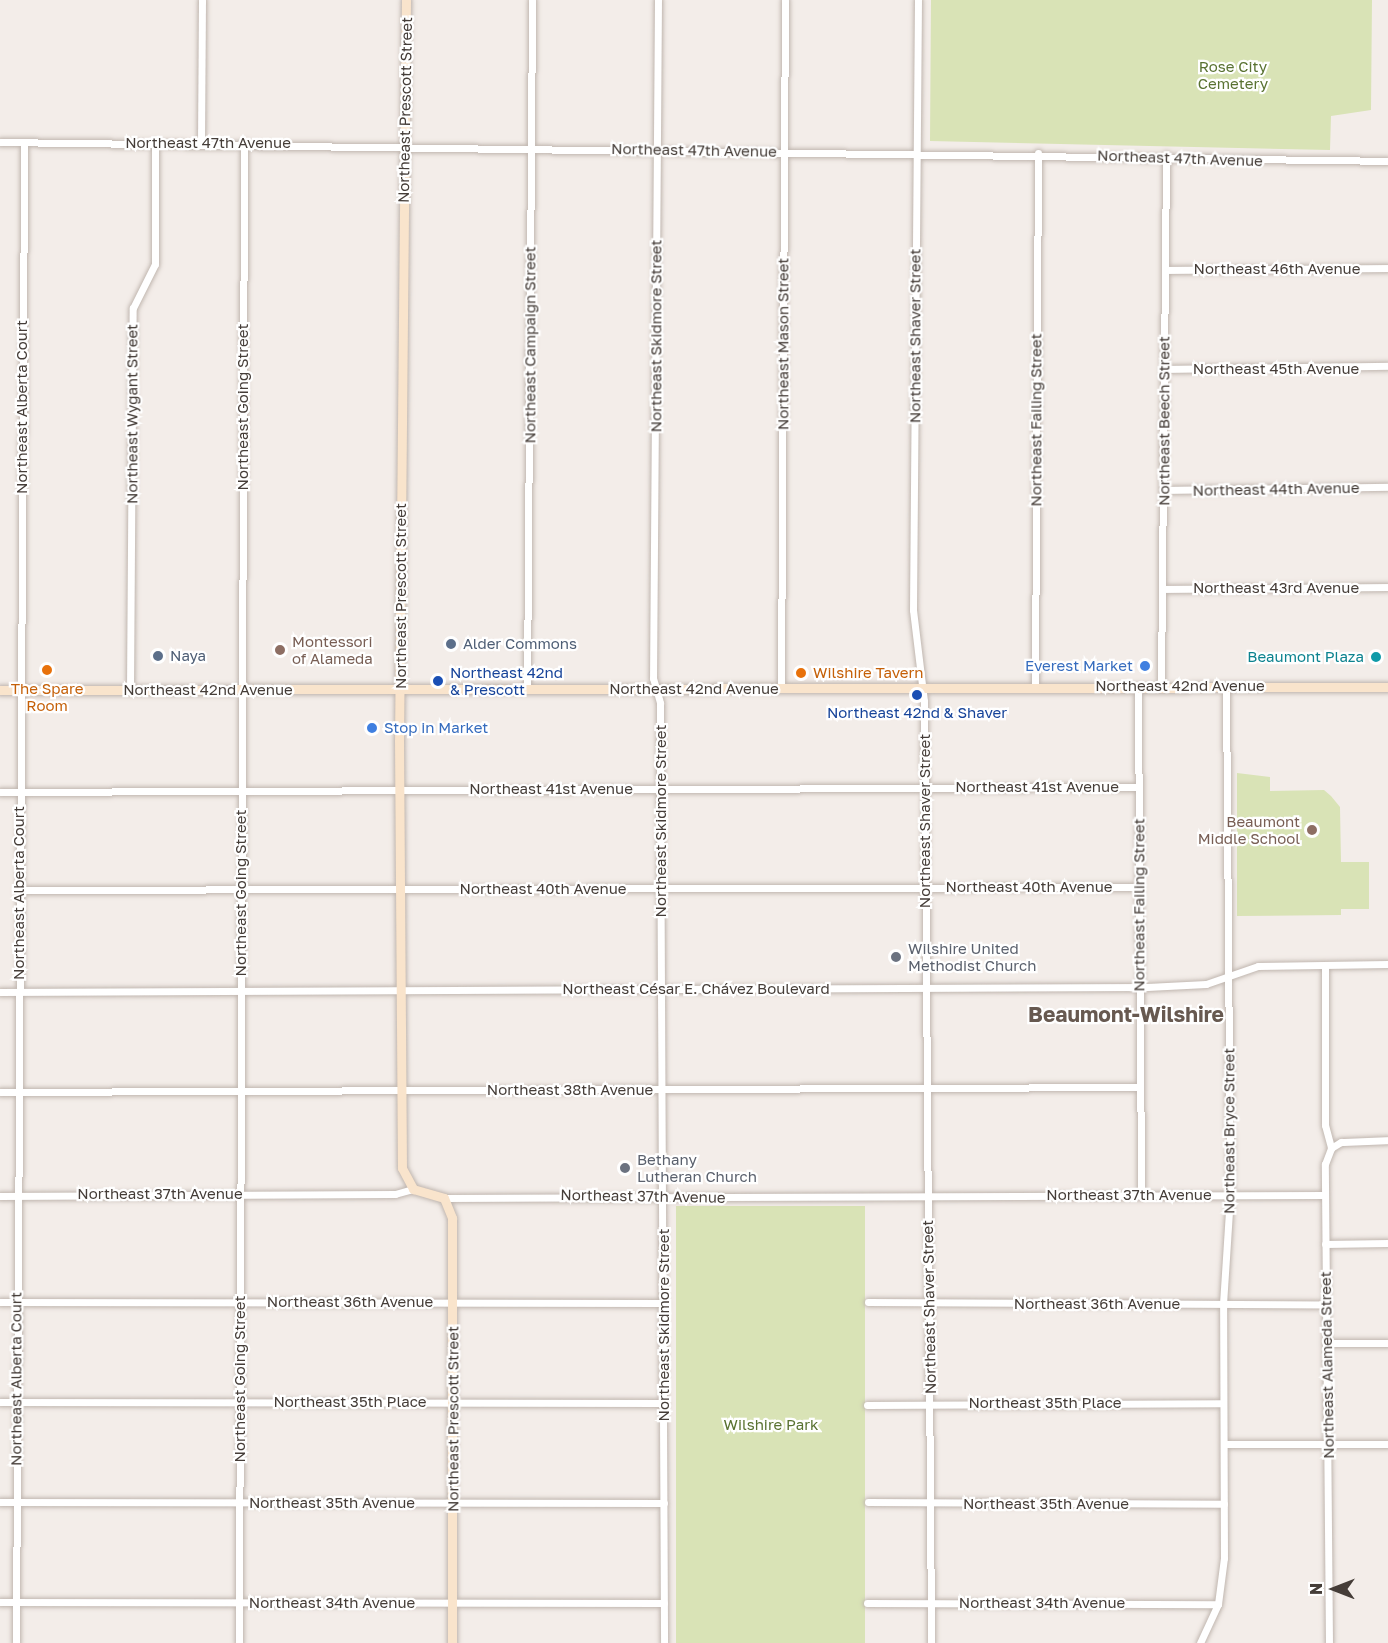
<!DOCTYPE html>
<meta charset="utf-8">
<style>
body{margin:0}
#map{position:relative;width:1388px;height:1643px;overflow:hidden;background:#f3ede9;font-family:"Golos Text",sans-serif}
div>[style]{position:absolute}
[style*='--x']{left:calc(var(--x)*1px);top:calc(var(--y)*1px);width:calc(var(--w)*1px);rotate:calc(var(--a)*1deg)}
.green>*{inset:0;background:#d9e3b6;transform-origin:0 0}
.roads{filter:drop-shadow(0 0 2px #c0b6af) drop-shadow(0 0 2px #c0b6af)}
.street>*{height:7px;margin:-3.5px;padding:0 3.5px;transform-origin:3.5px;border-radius:3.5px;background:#fff}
.secondary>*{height:9px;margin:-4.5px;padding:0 4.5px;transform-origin:4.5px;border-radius:4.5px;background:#f9e4cc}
.dots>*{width:16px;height:16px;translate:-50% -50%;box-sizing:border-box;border:3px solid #fff;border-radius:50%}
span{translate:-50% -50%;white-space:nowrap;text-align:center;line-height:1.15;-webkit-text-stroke:4.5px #fff;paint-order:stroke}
.park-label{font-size:15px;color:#597231}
.street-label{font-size:15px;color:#453d38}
.education-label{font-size:15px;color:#785e54}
.left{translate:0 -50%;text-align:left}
.right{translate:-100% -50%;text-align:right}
.service-label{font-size:15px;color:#4e5e75}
.culture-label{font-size:15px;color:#0d838f}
.shop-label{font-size:15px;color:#366cbe}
.transit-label{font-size:15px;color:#164399}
.food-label{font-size:15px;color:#c56008}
.worship-label{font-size:15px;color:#5b616d}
.district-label{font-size:21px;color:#675950;font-weight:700}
.north{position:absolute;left:1304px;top:1559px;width:60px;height:60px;-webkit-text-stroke:4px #fff;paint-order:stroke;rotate:270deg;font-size:16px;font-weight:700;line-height:24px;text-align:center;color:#453d38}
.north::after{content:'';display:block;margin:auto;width:21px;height:27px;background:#453d38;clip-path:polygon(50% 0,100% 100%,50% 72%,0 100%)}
</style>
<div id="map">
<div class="green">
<div style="clip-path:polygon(931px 0,1372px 0,1371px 110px,1331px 116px,1330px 150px,930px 141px)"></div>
<div style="clip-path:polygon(1237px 773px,1270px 777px,1270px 791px,1324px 790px,1331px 796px,1340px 807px,1341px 862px,1369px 862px,1369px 909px,1341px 909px,1341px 915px,1237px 916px)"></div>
<div style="left:676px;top:1206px;width:189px;height:437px"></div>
</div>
<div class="roads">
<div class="street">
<div style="--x:658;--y:0;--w:678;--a:90.42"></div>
<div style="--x:653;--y:678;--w:26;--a:74"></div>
<div style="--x:660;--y:703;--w:76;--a:90"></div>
<div style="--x:660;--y:779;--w:864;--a:89.73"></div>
<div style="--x:918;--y:0;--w:610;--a:90.47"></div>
<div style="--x:913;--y:610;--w:92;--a:83.1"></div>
<div style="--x:924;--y:701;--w:942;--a:89.57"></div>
<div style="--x:0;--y:142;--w:1388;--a:0.78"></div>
<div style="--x:201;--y:143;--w:143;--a:-89.6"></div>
<div style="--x:1165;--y:270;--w:223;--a:-0.5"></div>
<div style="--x:1165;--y:369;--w:223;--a:-0.8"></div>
<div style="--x:1164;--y:490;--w:224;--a:-0.8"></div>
<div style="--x:1163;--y:589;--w:225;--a:-0.5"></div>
<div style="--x:1035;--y:687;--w:534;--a:-89.68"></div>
<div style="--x:1138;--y:687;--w:508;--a:89.66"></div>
<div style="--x:1161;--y:687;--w:532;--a:-89.46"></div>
<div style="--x:781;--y:688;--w:688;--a:-89.67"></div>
<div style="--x:527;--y:689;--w:689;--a:-89.58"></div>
<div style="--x:130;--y:690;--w:382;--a:-89.6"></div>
<div style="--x:133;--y:308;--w:49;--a:-63.4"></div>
<div style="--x:155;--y:264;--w:121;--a:-90"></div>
<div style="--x:0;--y:792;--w:1138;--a:-0.25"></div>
<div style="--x:19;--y:890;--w:1120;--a:-0.15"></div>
<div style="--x:1325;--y:965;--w:160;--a:90"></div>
<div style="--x:1325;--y:1125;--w:24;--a:75"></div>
<div style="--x:0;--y:992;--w:1147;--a:-0.25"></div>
<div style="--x:1147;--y:987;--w:59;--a:-2.9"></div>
<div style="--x:1206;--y:984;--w:55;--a:-19.1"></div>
<div style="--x:1258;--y:966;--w:130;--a:-0.9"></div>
<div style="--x:0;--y:1092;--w:1140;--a:-0.25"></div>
<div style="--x:0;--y:1196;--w:395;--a:-0.3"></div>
<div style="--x:395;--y:1194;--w:19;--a:-16"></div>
<div style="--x:444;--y:1198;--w:881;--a:-0.2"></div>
<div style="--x:1325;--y:1244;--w:63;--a:-0.9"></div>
<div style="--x:0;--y:1302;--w:664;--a:0.09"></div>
<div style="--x:868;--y:1302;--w:458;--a:0.3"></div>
<div style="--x:1326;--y:1343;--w:62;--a:0"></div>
<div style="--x:0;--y:1402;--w:664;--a:0.09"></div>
<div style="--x:867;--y:1405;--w:356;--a:-0.3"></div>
<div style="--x:1224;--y:1444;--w:164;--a:0"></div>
<div style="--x:0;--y:1502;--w:664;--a:0.09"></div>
<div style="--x:868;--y:1502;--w:356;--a:0.3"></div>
<div style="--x:0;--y:1602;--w:664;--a:0.09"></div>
<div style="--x:867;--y:1603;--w:351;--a:0.2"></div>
<div style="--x:16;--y:1643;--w:1501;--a:-89.69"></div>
<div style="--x:239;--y:1643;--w:1500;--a:-89.81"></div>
<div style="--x:1200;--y:1643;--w:43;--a:-65.2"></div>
<div style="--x:1218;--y:1604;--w:46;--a:-82.6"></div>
<div style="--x:1224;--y:1558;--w:254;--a:-90.2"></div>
<div style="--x:1223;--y:1304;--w:109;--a:-86.3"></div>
<div style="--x:1230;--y:1195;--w:509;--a:-90.45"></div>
<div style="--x:1329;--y:1643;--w:479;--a:-90.5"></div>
<div style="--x:1325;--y:1164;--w:17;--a:-69"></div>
<div style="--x:1331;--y:1148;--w:12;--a:-31"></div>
<div style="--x:1341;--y:1142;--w:47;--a:-2.4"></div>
</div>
<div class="secondary">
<div style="--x:406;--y:0;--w:740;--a:90.54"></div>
<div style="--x:399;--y:740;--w:428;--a:89.6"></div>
<div style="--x:402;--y:1168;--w:24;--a:62"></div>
<div style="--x:413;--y:1189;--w:32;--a:16"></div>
<div style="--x:444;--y:1198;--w:22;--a:68"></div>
<div style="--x:452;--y:1218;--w:425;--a:90"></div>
<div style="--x:0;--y:690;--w:1388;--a:-0.12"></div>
</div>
</div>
<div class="dots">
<div style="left:451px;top:644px;background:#5c6f8a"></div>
<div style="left:280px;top:650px;background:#8d6e63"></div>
<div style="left:158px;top:656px;background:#5c6f8a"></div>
<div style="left:1376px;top:657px;background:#0f9aa8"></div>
<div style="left:1145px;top:666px;background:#3f7fe0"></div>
<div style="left:47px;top:670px;background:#e8710a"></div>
<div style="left:801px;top:673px;background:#e8710a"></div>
<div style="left:438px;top:681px;background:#1a4fb4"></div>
<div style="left:917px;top:695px;background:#1a4fb4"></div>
<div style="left:372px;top:728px;background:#3f7fe0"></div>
<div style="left:1312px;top:830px;background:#8d6e63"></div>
<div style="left:896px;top:957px;background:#6b7280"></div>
<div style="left:625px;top:1168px;background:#6b7280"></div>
</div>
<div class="park-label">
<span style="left:1233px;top:75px">Rose City<br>Cemetery</span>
<span style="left:771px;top:1425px">Wilshire Park</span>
</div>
<div class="street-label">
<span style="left:405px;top:110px;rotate:-89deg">Northeast Prescott Street</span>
<span style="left:208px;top:143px">Northeast 47th Avenue</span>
<span style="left:694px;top:150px;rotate:1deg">Northeast 47th Avenue</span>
<span style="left:1180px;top:158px;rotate:2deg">Northeast 47th Avenue</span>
<span style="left:1277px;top:269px">Northeast 46th Avenue</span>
<span style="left:656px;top:336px;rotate:-90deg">Northeast Skidmore Street</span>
<span style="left:915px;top:336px;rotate:-90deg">Northeast Shaver Street</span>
<span style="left:783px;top:344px;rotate:-90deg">Northeast Mason Street</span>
<span style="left:530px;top:345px;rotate:-90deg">Northeast Campaign Street</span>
<span style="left:1276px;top:369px">Northeast 45th Avenue</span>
<span style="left:22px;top:407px;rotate:-90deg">Northeast Alberta Court</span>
<span style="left:243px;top:407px;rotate:-90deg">Northeast Going Street</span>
<span style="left:132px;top:414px;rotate:-90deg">Northeast Wygant Street</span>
<span style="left:1036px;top:420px;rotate:-90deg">Northeast Failing Street</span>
<span style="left:1164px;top:421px;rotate:-90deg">Northeast Beech Street</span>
<span style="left:1276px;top:489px;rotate:-1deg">Northeast 44th Avenue</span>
<span style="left:1276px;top:588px">Northeast 43rd Avenue</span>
<span style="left:401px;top:596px;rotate:-90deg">Northeast Prescott Street</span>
<span style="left:1180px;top:686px">Northeast 42nd Avenue</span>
<span style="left:694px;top:689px">Northeast 42nd Avenue</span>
<span style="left:208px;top:690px">Northeast 42nd Avenue</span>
<span style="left:1037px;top:787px">Northeast 41st Avenue</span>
<span style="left:551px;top:789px">Northeast 41st Avenue</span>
<span style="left:661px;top:821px;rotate:-90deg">Northeast Skidmore Street</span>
<span style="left:925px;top:821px;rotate:-90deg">Northeast Shaver Street</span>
<span style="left:1029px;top:887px">Northeast 40th Avenue</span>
<span style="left:543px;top:889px">Northeast 40th Avenue</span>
<span style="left:19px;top:893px;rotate:-90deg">Northeast Alberta Court</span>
<span style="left:241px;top:893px;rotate:-90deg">Northeast Going Street</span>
<span style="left:1139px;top:905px;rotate:-90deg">Northeast Failing Street</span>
<span style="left:696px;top:989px">Northeast César E. Chávez Boulevard</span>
<span style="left:570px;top:1090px">Northeast 38th Avenue</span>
<span style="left:1229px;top:1131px;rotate:-90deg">Northeast Bryce Street</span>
<span style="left:160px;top:1194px">Northeast 37th Avenue</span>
<span style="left:1129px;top:1195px">Northeast 37th Avenue</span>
<span style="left:643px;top:1196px;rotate:1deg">Northeast 37th Avenue</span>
<span style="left:350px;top:1302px">Northeast 36th Avenue</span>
<span style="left:1097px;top:1304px">Northeast 36th Avenue</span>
<span style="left:929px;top:1307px;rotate:-91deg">Northeast Shaver Street</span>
<span style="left:664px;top:1325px;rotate:-90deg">Northeast Skidmore Street</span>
<span style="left:1327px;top:1365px;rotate:-91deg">Northeast Alameda Street</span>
<span style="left:16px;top:1379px;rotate:-90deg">Northeast Alberta Court</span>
<span style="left:240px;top:1379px;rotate:-90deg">Northeast Going Street</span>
<span style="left:350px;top:1402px">Northeast 35th Place</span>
<span style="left:1045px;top:1403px">Northeast 35th Place</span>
<span style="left:453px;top:1419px;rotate:-90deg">Northeast Prescott Street</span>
<span style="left:332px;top:1503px">Northeast 35th Avenue</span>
<span style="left:1046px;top:1504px">Northeast 35th Avenue</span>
<span style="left:332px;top:1603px">Northeast 34th Avenue</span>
<span style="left:1042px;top:1603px">Northeast 34th Avenue</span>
</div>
<div class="education-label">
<span class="left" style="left:292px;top:650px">Montessori<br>of Alameda</span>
<span class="right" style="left:1300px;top:830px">Beaumont<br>Middle School</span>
</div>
<div class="service-label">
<span class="left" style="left:463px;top:644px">Alder Commons</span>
<span class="left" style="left:170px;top:656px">Naya</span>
</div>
<div class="culture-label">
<span class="right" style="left:1364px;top:657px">Beaumont Plaza</span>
</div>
<div class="shop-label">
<span class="right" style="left:1133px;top:666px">Everest Market</span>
<span class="left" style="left:384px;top:728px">Stop in Market</span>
</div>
<div class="transit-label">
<span class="left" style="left:450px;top:681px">Northeast 42nd<br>&amp; Prescott</span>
<span style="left:917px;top:713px">Northeast 42nd &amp; Shaver</span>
</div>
<div class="food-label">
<span class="left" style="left:813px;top:673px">Wilshire Tavern</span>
<span style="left:47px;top:697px">The Spare<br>Room</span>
</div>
<div class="worship-label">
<span class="left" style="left:908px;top:957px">Wilshire United<br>Methodist Church</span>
<span class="left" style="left:637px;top:1168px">Bethany<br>Lutheran Church</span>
</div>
<div class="district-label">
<span style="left:1126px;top:1014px">Beaumont-Wilshire</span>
</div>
<div class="north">N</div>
</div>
